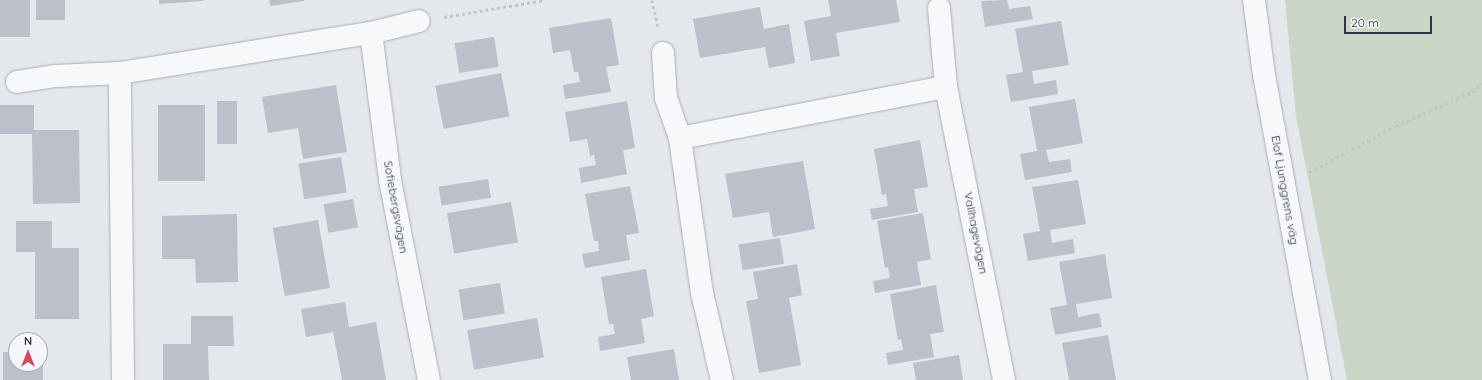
<!DOCTYPE html>
<meta charset="utf-8">
<style>
body{margin:0}
#map{position:relative;width:1482px;height:380px;overflow:hidden;background:#e4e7ec;font-family:Quicksand,sans-serif}
div>[style]{position:absolute}
[style*='--x']{left:calc(var(--x)*1px);top:calc(var(--y)*1px);width:calc(var(--w)*1px);rotate:calc(var(--a)*1deg)}
.green>*{inset:0;background:#c9d6c5}
.building>*{inset:0;background:#bbc0ca;transform-origin:0 0}
.path>*{height:2.5px;margin-top:-1.25px;transform-origin:0;background:repeating-linear-gradient(90deg,#c2c5cb 0 3px,transparent 0 6px)}
.roads{filter:drop-shadow(0 0 1px #a9aeb7) drop-shadow(0 0 1px #a9aeb7)}
.minor>*{height:22px;margin:-11px;padding:0 11px;transform-origin:11px;border-radius:11px;background:#f7f8fa}
span{translate:-50% -50%;white-space:nowrap;text-align:center;line-height:1.15;-webkit-text-stroke:3px #f4f6f9;paint-order:stroke}
.street-label{font-size:12px;color:#2b3445}
.north{position:absolute;left:8px;top:332px;width:40px;height:40px;box-sizing:border-box;background:#f4f6f9;border:1px solid #a4a8b1;border-radius:50%;rotate:0deg;font-size:11px;font-weight:700;line-height:16px;text-align:center;color:#2b3445}
.north::after{content:'';display:block;margin:auto;width:14px;height:18px;background:#d1495b;clip-path:polygon(50% 0,100% 100%,50% 72%,0 100%)}
.scale{position:absolute;left:1344px;top:16px;width:88px;height:18px;box-sizing:border-box;border:2px solid #2b3445;border-top:0;padding-left:5px;font-size:12px;line-height:14px;white-space:nowrap;color:#2b3445;-webkit-text-stroke:3px #f4f6f9;paint-order:stroke}
</style>
<div id="map">
<div class="green">
<div style="clip-path:polygon(1285px 0,1482px 0,1482px 380px,1347px 380px,1296px 116px)"></div>
</div>
<div class="building">
<div style="left:0;top:0;width:30px;height:37px"></div>
<div style="left:36px;top:0;width:29px;height:20px"></div>
<div style="clip-path:polygon(159px 0,203px 0,203px 1px,159px 4px)"></div>
<div style="clip-path:polygon(269px 0,304px 0,304px 1px,270px 6px)"></div>
<div style="clip-path:polygon(828px 0,896px 0,900px 22px,836px 33px,840px 56px,811px 61px,804px 21px,831px 16px)"></div>
<div style="clip-path:polygon(1007px 0,1009px 9px,1030px 6px,1033px 19px,985px 27px,981px 1px)"></div>
<div style="clip-path:polygon(760px 7px,764px 29px,789px 24px,795px 63px,769px 68px,765px 47px,700px 58px,693px 19px)"></div>
<div style="clip-path:polygon(611px 18px,619px 65px,606px 67px,611px 92px,565px 99px,563px 85px,580px 82px,578px 72px,574px 72px,570px 50px,553px 53px,549px 28px)"></div>
<div style="clip-path:polygon(1061px 21px,1069px 65px,1032px 71px,1034px 84px,1056px 80px,1058px 94px,1011px 102px,1006px 75px,1023px 72px,1015px 29px)"></div>
<div style="left:494px;top:37px;width:30px;height:40px;rotate:81deg"></div>
<div style="left:501px;top:73px;width:44px;height:67px;rotate:79deg"></div>
<div style="clip-path:polygon(336px 85px,347px 152px,303px 159px,298px 128px,268px 133px,262px 97px)"></div>
<div style="clip-path:polygon(1075px 99px,1083px 143px,1046px 150px,1049px 162px,1070px 159px,1072px 172px,1025px 180px,1020px 154px,1037px 151px,1029px 107px)"></div>
<div style="left:217px;top:101px;width:20px;height:43px"></div>
<div style="clip-path:polygon(627px 101px,635px 148px,623px 150px,627px 174px,581px 183px,579px 168px,596px 165px,594px 155px,590px 156px,587px 139px,570px 142px,565px 112px)"></div>
<div style="clip-path:polygon(0 105px,34px 105px,34px 130px,79px 130px,80px 203px,33px 204px,32px 134px,0 134px)"></div>
<div style="left:158px;top:105px;width:47px;height:76px"></div>
<div style="clip-path:polygon(920px 140px,928px 187px,914px 189px,918px 212px,872px 220px,870px 209px,888px 206px,886px 194px,882px 195px,874px 149px)"></div>
<div style="left:341px;top:157px;width:36px;height:43px;rotate:81deg"></div>
<div style="clip-path:polygon(803px 161px,815px 229px,773px 237px,769px 212px,733px 218px,725px 174px)"></div>
<div style="left:488px;top:179px;width:19px;height:50px;rotate:81deg"></div>
<div style="clip-path:polygon(1078px 180px,1086px 224px,1050px 230px,1052px 243px,1073px 239px,1075px 253px,1028px 261px,1023px 234px,1040px 231px,1032px 187px)"></div>
<div style="clip-path:polygon(630px 186px,639px 233px,626px 235px,630px 260px,585px 268px,582px 254px,599px 251px,598px 241px,594px 241px,585px 194px)"></div>
<div style="left:353px;top:199px;width:29px;height:30px;rotate:80deg"></div>
<div style="left:511px;top:202px;width:41px;height:65px;rotate:80deg"></div>
<div style="clip-path:polygon(923px 213px,931px 259px,917px 262px,921px 285px,875px 293px,873px 281px,890px 278px,888px 267px,885px 268px,877px 221px)"></div>
<div style="clip-path:polygon(237px 214px,238px 282px,196px 283px,195px 259px,162px 259px,162px 216px)"></div>
<div style="left:318px;top:220px;width:69px;height:46px;rotate:80deg"></div>
<div style="clip-path:polygon(16px 221px,52px 221px,52px 248px,79px 248px,79px 319px,35px 319px,35px 252px,16px 252px)"></div>
<div style="left:780px;top:238px;width:26px;height:42px;rotate:81deg"></div>
<div style="clip-path:polygon(1105px 254px,1112px 298px,1076px 304px,1078px 317px,1099px 313px,1102px 327px,1055px 335px,1050px 308px,1067px 305px,1059px 262px)"></div>
<div style="clip-path:polygon(797px 264px,802px 295px,789px 298px,801px 365px,759px 373px,746px 301px,758px 299px,753px 272px)"></div>
<div style="clip-path:polygon(646px 269px,654px 316px,641px 319px,645px 343px,600px 351px,598px 337px,615px 334px,613px 324px,609px 324px,601px 277px)"></div>
<div style="left:500px;top:283px;width:31px;height:42px;rotate:81deg"></div>
<div style="clip-path:polygon(936px 285px,944px 332px,930px 334px,934px 357px,888px 365px,886px 353px,903px 350px,901px 339px,898px 340px,890px 294px)"></div>
<div style="clip-path:polygon(345px 302px,349px 327px,376px 322px,386px 380px,342px 380px,333px 332px,306px 337px,301px 309px)"></div>
<div style="clip-path:polygon(191px 316px,233px 316px,234px 346px,208px 346px,209px 380px,163px 380px,163px 344px,191px 344px)"></div>
<div style="left:537px;top:318px;width:40px;height:71px;rotate:80deg"></div>
<div style="clip-path:polygon(1108px 335px,1116px 380px,1069px 380px,1062px 343px)"></div>
<div style="clip-path:polygon(674px 349px,679px 380px,631px 380px,627px 357px)"></div>
<div style="clip-path:polygon(3px 352px,16px 352px,16px 364px,40px 364px,40px 352px,43px 352px,43px 380px,3px 380px)"></div>
<div style="clip-path:polygon(959px 355px,963px 380px,916px 380px,913px 363px)"></div>
</div>
<div class="path">
<div style="--x:652;--y:0;--w:28;--a:77"></div>
<div style="--x:444;--y:17;--w:101;--a:-9.6"></div>
<div style="--x:1309;--y:172;--w:98;--a:-27.9"></div>
<div style="--x:1396;--y:126;--w:83;--a:-24.1"></div>
<div style="--x:1472;--y:92;--w:13;--a:-42"></div>
</div>
<div class="roads">
<div class="minor">
<div style="--x:1254;--y:0;--w:76;--a:82.4"></div>
<div style="--x:1264;--y:75;--w:310;--a:79.6"></div>
<div style="--x:939;--y:8;--w:79;--a:84.9"></div>
<div style="--x:371;--y:33;--w:49;--a:-14"></div>
<div style="--x:663;--y:53;--w:45;--a:86.2"></div>
<div style="--x:666;--y:98;--w:42;--a:70.7"></div>
<div style="--x:17;--y:82;--w:39;--a:-9"></div>
<div style="--x:56;--y:76;--w:64;--a:-2.7"></div>
<div style="--x:123;--y:380;--w:307;--a:-90.6"></div>
<div style="--x:120;--y:73;--w:254;--a:-9.1"></div>
<div style="--x:371;--y:33;--w:148;--a:82.6"></div>
<div style="--x:390;--y:180;--w:204;--a:79"></div>
<div style="--x:722;--y:380;--w:89;--a:-102.9"></div>
<div style="--x:702;--y:293;--w:157;--a:-98.1"></div>
<div style="--x:680;--y:138;--w:271;--a:-10.9"></div>
<div style="--x:946;--y:87;--w:299;--a:78.8"></div>
</div>
</div>
<div class="street-label">
<span style="left:1285px;top:190px;rotate:80deg">Elof Ljunggrens väg</span>
<span style="left:396px;top:207px;rotate:80deg">Sofiebergsvägen</span>
<span style="left:976px;top:233px;rotate:79deg">Vallhagevägen</span>
</div>
<div class="north">N</div>
<div class="scale">20 m</div>
</div>
